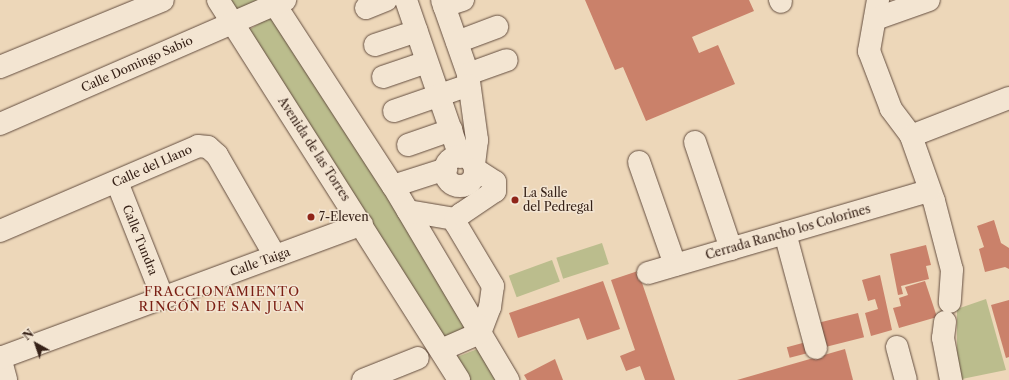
<!DOCTYPE html>
<meta charset="utf-8">
<style>
body{margin:0}
#map{position:relative;width:1009px;height:380px;overflow:hidden;background:#edd7b9;font-family:"Libre Caslon Text",serif}
div>[style]{position:absolute}
[style*='--x']{left:calc(var(--x)*1px);top:calc(var(--y)*1px);width:calc(var(--w)*1px);rotate:calc(var(--a)*1deg)}
.green>*{inset:0;background:#bbbd8d;transform-origin:0 0}
.building>*{inset:0;background:#ca816a;transform-origin:0 0}
.roads{filter:drop-shadow(0 0 1px #644e40) drop-shadow(0 0 1px #644e40)}
.minor>*{height:22px;margin:-11px;padding:0 11px;transform-origin:11px;border-radius:11px;background:#f3e5d2}
.minor>.ring{margin:-11px;padding:0;box-sizing:content-box;background:none;border:22px solid #f3e5d2;border-radius:50%}
.dots>*{width:11px;height:11px;translate:-50% -50%;box-sizing:border-box;border:2px solid #f3e5d2;border-radius:50%}
span{translate:-50% -50%;white-space:nowrap;text-align:center;line-height:1.15;-webkit-text-stroke:3px #f3e5d2;paint-order:stroke}
.street-label{font-size:12px;color:#362117}
.poi-label{font-size:12px;color:#362117}
.left{translate:0 -50%;text-align:left}
.neighbourhood-label{font-size:13px;color:#7a1f14;letter-spacing:1px}
.north{position:absolute;left:16px;top:324px;width:40px;height:40px;-webkit-text-stroke:3px #f3e5d2;paint-order:stroke;rotate:320deg;font-size:11px;font-weight:700;line-height:16px;text-align:center;color:#362117}
.north::after{content:'';display:block;margin:auto;width:14px;height:18px;background:#362117;clip-path:polygon(50% 0,100% 100%,50% 72%,0 100%)}
</style>
<div id="map">
<div class="green">
<div style="clip-path:polygon(220px 0,271px 0,232px 18px)"></div>
<div style="left:276px;top:13px;width:377px;height:35px;rotate:58deg"></div>
<div style="left:602px;top:243px;width:22px;height:48px;rotate:72deg"></div>
<div style="left:552px;top:260px;width:23px;height:46px;rotate:70deg"></div>
<div style="clip-path:polygon(986px 299px,1006px 370px,957px 380px,957px 309px)"></div>
<div style="clip-path:polygon(485px 346px,505px 380px,464px 380px,452px 359px)"></div>
</div>
<div class="building">
<div style="clip-path:polygon(585px 0,749px 0,754px 11px,692px 37px,699px 53px,718px 45px,735px 84px,646px 121px,623px 67px,615px 70px)"></div>
<div style="clip-path:polygon(994px 220px,1001px 243px,1009px 248px,1009px 269px,1005px 267px,985px 272px,979px 249px,984px 247px,977px 226px)"></div>
<div style="clip-path:polygon(926px 245px,931px 265px,926px 266px,929px 279px,901px 286px,903px 294px,898px 295px,890px 254px)"></div>
<div style="clip-path:polygon(638px 271px,675px 380px,645px 380px,640px 366px,626px 371px,620px 356px,635px 350px,611px 280px)"></div>
<div style="clip-path:polygon(880px 275px,892px 330px,871px 336px,865px 313px,878px 309px,875px 299px,868px 301px,862px 280px)"></div>
<div style="clip-path:polygon(603px 281px,620px 329px,587px 340px,579px 318px,518px 338px,509px 313px)"></div>
<div style="clip-path:polygon(925px 281px,937px 317px,899px 328px,893px 308px,901px 306px,899px 298px,908px 295px,905px 287px)"></div>
<div style="clip-path:polygon(1009px 300px,1009px 357px,1006px 358px,991px 305px)"></div>
<div style="left:858px;top:313px;width:25px;height:47px;rotate:76deg"></div>
<div style="left:810px;top:341px;width:11px;height:24px;rotate:75deg"></div>
<div style="clip-path:polygon(845px 349px,853px 380px,737px 380px)"></div>
<div style="clip-path:polygon(555px 359px,563px 380px,527px 380px,524px 375px)"></div>
</div>
<div class="roads">
<div class="minor">
<div style="--x:218;--y:0;--w:450;--a:57.6"></div>
<div style="--x:272;--y:0;--w:222;--a:57"></div>
<div style="--x:393;--y:186;--w:226;--a:59.3"></div>
<div style="--x:406;--y:0;--w:166;--a:71"></div>
<div style="--x:442;--y:0;--w:78;--a:70.6"></div>
<div style="--x:468;--y:74;--w:67;--a:82.2"></div>
<div style="--x:477;--y:140;--w:25;--a:97"></div>
<div style="--x:780;--y:0;--w:2;--a:63"></div>
<div style="--x:878;--y:0;--w:52;--a:100"></div>
<div style="--x:869;--y:51;--w:62;--a:69.2"></div>
<div style="--x:891;--y:109;--w:34;--a:53"></div>
<div style="--x:911;--y:136;--w:69;--a:70.5"></div>
<div style="--x:934;--y:201;--w:71;--a:75.4"></div>
<div style="--x:952;--y:270;--w:32;--a:94"></div>
<div style="--x:444;--y:6;--w:20;--a:-18"></div>
<div style="--x:366;--y:8;--w:22;--a:-22"></div>
<div style="--x:875;--y:19;--w:57;--a:-19.4"></div>
<div style="--x:457;--y:42;--w:43;--a:-20.6"></div>
<div style="--x:375;--y:45;--w:44;--a:-18.4"></div>
<div style="--x:0;--y:67;--w:176;--a:-22.3"></div>
<div style="--x:468;--y:74;--w:41;--a:-19.7"></div>
<div style="--x:383;--y:77;--w:46;--a:-18.8"></div>
<div style="--x:394;--y:111;--w:79;--a:-19.1"></div>
<div style="--x:0;--y:124;--w:311;--a:-23.5"></div>
<div style="--x:911;--y:136;--w:105;--a:-21.2"></div>
<div style="--x:695;--y:142;--w:113;--a:71.4"></div>
<div style="--x:408;--y:145;--w:46;--a:-19.2"></div>
<div class="ring" style="left:445px;top:156px;width:8px;height:8px"></div>
<div style="--x:639;--y:162;--w:109;--a:70.7"></div>
<div style="--x:117;--y:182;--w:125;--a:68.4"></div>
<div style="--x:393;--y:186;--w:56;--a:-17.8"></div>
<div style="--x:408;--y:211;--w:48;--a:9.7"></div>
<div style="--x:0;--y:231;--w:215;--a:-23.2"></div>
<div style="--x:198;--y:146;--w:10;--a:6"></div>
<div style="--x:208;--y:147;--w:12;--a:42"></div>
<div style="--x:217;--y:155;--w:116;--a:60.1"></div>
<div style="--x:785;--y:233;--w:119;--a:74.9"></div>
<div style="--x:648;--y:273;--w:293;--a:-16.3"></div>
<div style="--x:945;--y:322;--w:16;--a:97"></div>
<div style="--x:943;--y:338;--w:43;--a:79.2"></div>
<div style="--x:897;--y:347;--w:34;--a:75"></div>
<div style="--x:441;--y:350;--w:43;--a:-23.6"></div>
<div style="--x:480;--y:333;--w:28;--a:-69"></div>
<div style="--x:490;--y:307;--w:21;--a:-82"></div>
<div style="--x:493;--y:286;--w:72;--a:-120.8"></div>
<div style="--x:456;--y:224;--w:5;--a:-101"></div>
<div style="--x:455;--y:219;--w:8;--a:-40"></div>
<div style="--x:461;--y:214;--w:41;--a:-34.1"></div>
<div style="--x:495;--y:191;--w:9;--a:-90"></div>
<div style="--x:495;--y:182;--w:24;--a:-147"></div>
<div style="--x:0;--y:357;--w:24;--a:75"></div>
<div style="--x:0;--y:358;--w:386;--a:-20.3"></div>
<div style="--x:363;--y:380;--w:59;--a:-21.8"></div>
</div>
</div>
<div class="dots">
<div style="left:515px;top:200px;background:#8f2418"></div>
<div style="left:311px;top:217px;background:#8f2418"></div>
</div>
<div class="street-label">
<span style="left:137px;top:64px;rotate:-24deg">Calle Domingo Sabio</span>
<span style="left:314px;top:149px;rotate:57deg">Avenida de las Torres</span>
<span style="left:152px;top:166px;rotate:-24deg">Calle del Llano</span>
<span style="left:788px;top:232px;rotate:-16deg">Cerrada Rancho los Colorines</span>
<span style="left:140px;top:240px;rotate:68deg">Calle Tundra</span>
<span style="left:260px;top:262px;rotate:-20deg">Calle Taiga</span>
</div>
<div class="poi-label">
<span class="left" style="left:523px;top:200px">La Salle<br>del Pedregal</span>
<span class="left" style="left:319px;top:217px">7-Eleven</span>
</div>
<div class="neighbourhood-label">
<span style="left:222px;top:299px">FRACCIONAMIENTO<br>RINCÓN DE SAN JUAN</span>
</div>
<div class="north">N</div>
</div>
